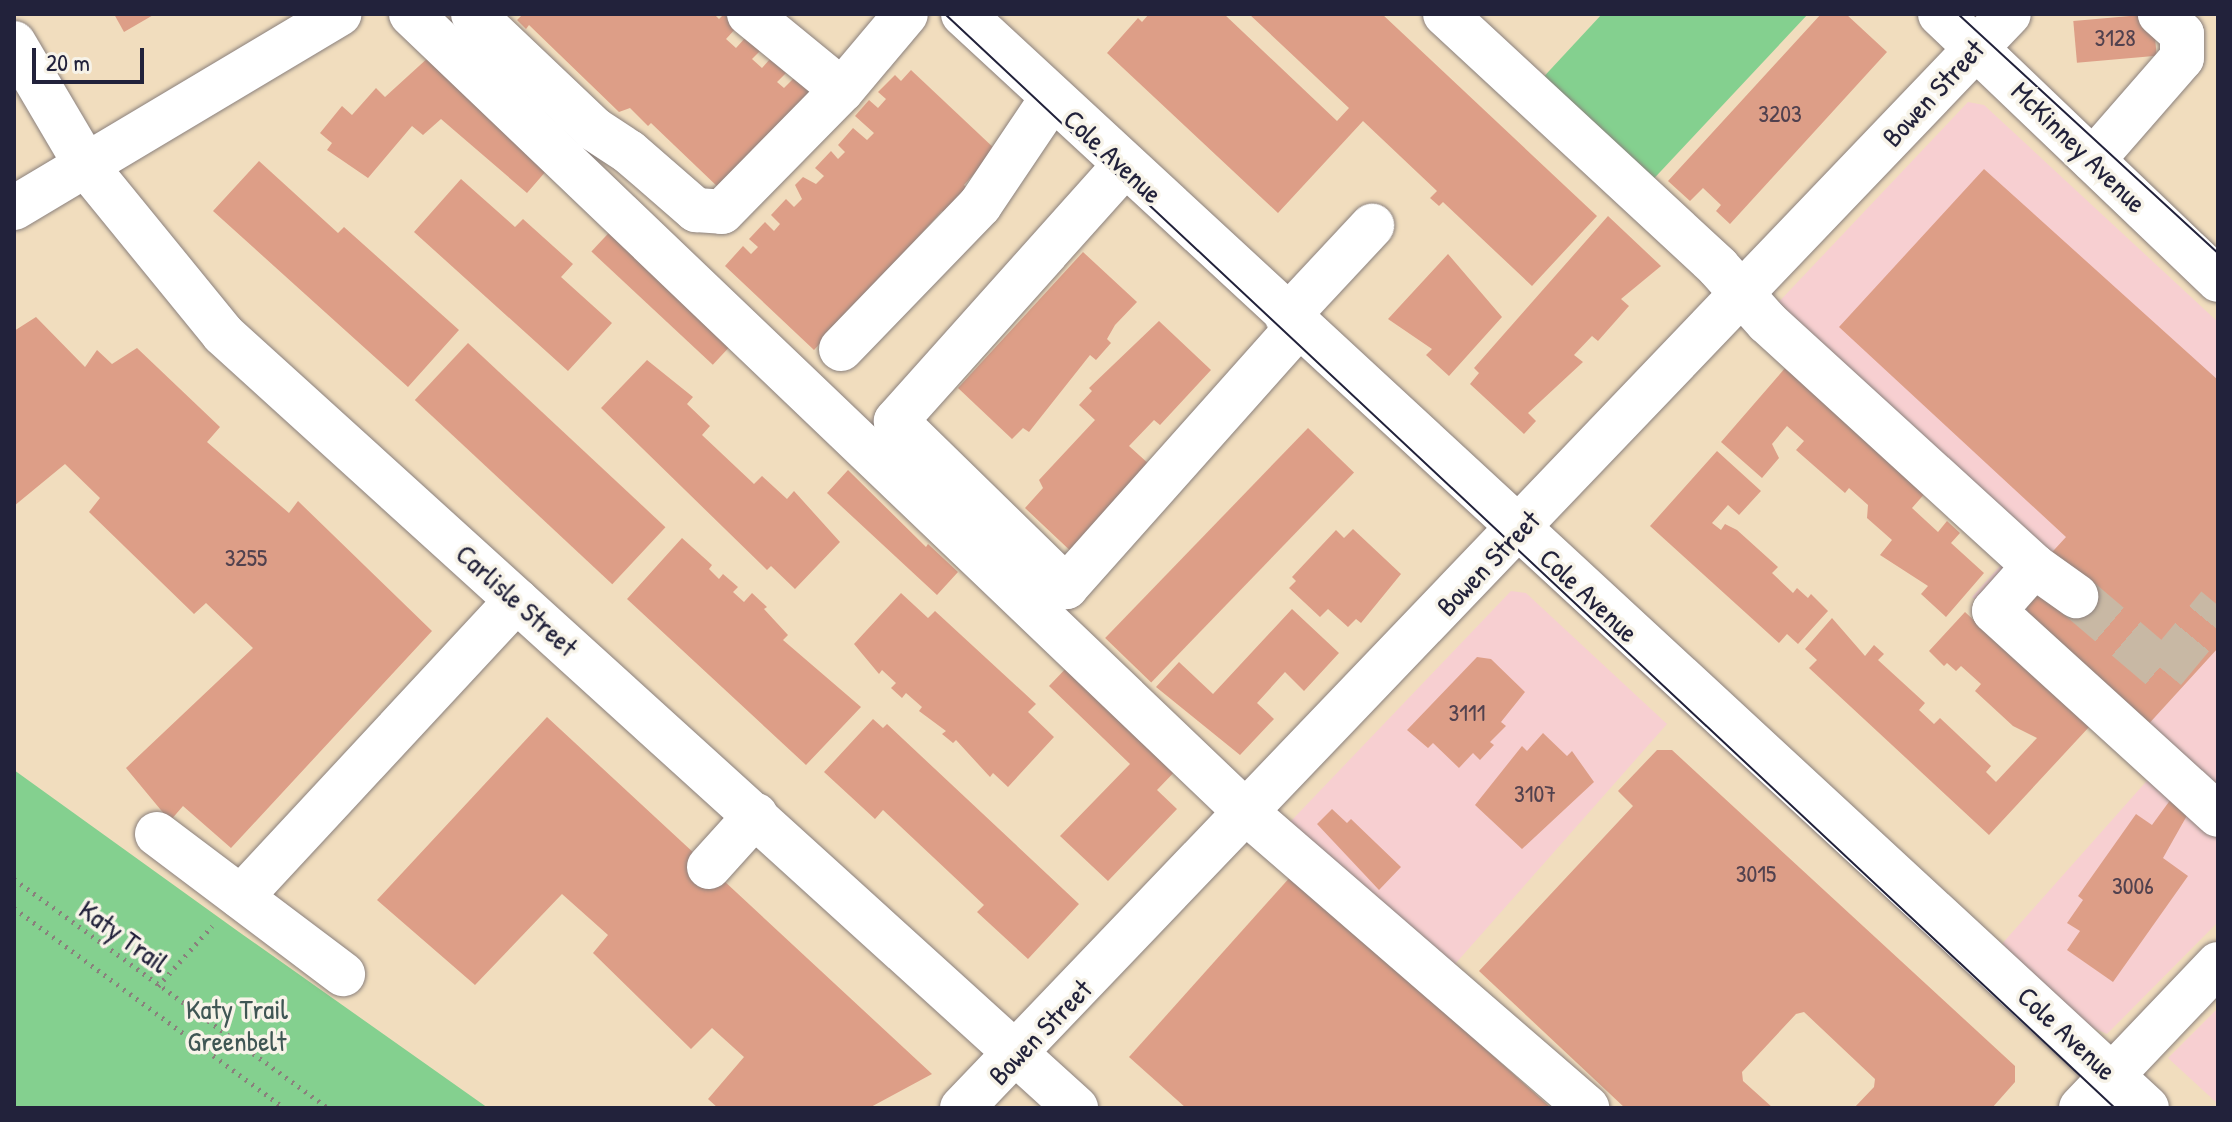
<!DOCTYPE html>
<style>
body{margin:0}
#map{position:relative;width:2232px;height:1122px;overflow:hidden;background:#f1ddbe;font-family:"Patrick Hand",sans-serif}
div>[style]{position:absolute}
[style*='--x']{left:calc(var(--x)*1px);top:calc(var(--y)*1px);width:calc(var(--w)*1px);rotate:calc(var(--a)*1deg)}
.built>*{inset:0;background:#f7cfd1}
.green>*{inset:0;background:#84d08f}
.building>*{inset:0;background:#dd9e87;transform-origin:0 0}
.minor-tunnel>*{height:44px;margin-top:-22px;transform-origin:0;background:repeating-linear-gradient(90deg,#c8b8a4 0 44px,transparent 0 66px)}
.path>*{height:5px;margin-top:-2.5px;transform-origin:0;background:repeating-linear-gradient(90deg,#8a807c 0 2px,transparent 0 8px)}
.roads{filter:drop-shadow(0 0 2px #8a807c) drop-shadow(0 0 2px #8a807c)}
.minor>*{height:44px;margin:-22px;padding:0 22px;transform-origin:22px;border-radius:22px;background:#fff}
.tram>*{height:2px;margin:-1px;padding:0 1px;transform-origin:1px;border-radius:1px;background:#22223b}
span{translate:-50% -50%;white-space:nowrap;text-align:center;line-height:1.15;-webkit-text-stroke:7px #f7f3e8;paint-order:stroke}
.number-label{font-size:24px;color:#51414e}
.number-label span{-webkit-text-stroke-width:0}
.street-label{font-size:28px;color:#22223b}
.park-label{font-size:28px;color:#3f5654}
.frame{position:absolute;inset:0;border:16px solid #22223b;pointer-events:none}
.scale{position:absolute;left:32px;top:48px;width:112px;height:36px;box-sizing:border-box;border:4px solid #22223b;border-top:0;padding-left:10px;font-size:24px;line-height:28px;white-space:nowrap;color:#22223b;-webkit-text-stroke:6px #f7f3e8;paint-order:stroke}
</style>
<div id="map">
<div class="built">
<div style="clip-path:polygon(1968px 102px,1984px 105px,2218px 322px,2218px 922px,2107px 1034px,2089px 1026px,2000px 946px,2160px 766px,1972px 597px,2010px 555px,1756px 326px)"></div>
<div style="clip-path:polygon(1511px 591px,1526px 593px,1667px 724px,1433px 989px,1269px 844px)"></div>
<div style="clip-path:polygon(2218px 1008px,2218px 1104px,2168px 1058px)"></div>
</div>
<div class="green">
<div style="clip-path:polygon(1602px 14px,1808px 14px,1646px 187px,1537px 84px)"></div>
<div style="clip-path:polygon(14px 770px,239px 932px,488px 1108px,14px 1108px)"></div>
</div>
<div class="building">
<div style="clip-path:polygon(114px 14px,155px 14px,124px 32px)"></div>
<div style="clip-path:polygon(523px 14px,714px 14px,719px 19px,724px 14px,737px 27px,726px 39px,736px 48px,746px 37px,760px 51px,752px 59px,762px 68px,770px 59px,786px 73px,777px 82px,784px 88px,801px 71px,818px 87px,720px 189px,651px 123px,648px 126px,630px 108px,619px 112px,529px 25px,526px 29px,517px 20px)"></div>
<div style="clip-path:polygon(1149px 14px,1224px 14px,1337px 121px,1349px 108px,1249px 14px,1382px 14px,1597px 216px,1532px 286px,1443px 202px,1439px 206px,1430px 198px,1437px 191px,1363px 121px,1278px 213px,1107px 53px,1138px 18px,1142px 22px)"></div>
<div style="clip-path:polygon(1821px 14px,1846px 14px,1887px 52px,1730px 224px,1716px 211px,1721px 205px,1703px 188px,1690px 201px,1668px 181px)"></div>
<div style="left:2153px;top:14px;width:42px;height:80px;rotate:85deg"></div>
<div style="clip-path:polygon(430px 56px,553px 163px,527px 193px,441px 119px,423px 135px,412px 126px,368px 178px,327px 150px,332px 143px,320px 133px,342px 106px,352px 115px,376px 88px,385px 97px)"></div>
<div style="clip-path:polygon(911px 70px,996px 150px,964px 185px,970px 191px,947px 216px,942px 211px,814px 350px,725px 266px,743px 246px,751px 254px,758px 247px,749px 239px,765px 222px,774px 231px,780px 224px,771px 215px,786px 199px,794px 207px,802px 199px,795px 185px,803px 177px,816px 184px,824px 176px,815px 168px,831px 151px,838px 159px,845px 152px,838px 145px,853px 128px,867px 140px,874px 133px,855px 116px,869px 100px,878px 108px,886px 99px,878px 92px,895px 75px,901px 81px)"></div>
<div style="clip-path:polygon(259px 161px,338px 233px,344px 227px,459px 330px,408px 387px,213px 211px)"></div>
<div style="clip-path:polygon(1984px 169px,2218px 380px,2218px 648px,2145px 728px,2030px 623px,2022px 585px,2066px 537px,1839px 327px)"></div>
<div style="clip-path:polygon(461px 179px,515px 227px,523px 219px,573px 264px,561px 277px,612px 323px,568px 371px,414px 232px)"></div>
<div style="clip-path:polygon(1608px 216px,1661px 266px,1621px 299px,1629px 306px,1598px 341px,1592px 336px,1574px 355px,1583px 362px,1528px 413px,1536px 421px,1524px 434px,1470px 384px,1479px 373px,1474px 368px)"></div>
<div style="left:618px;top:223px;width:166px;height:39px;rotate:43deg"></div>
<div style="clip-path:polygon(1083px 252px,1137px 302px,1115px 325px,1107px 339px,1111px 343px,1096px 360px,1090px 355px,1029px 432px,1023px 428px,1012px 439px,958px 388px)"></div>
<div style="clip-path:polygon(1448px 254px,1502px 317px,1449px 376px,1426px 355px,1432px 349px,1388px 319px)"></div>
<div style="clip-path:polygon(36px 317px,85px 367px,97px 350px,112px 364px,137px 348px,220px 427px,207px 442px,289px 513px,298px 501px,432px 631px,231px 848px,183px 806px,170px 821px,126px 768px,253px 648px,206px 603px,194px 614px,89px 512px,100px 498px,65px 464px,14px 506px,14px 331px)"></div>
<div style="clip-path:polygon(1159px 321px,1211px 370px,1160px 425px,1154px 420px,1129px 446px,1150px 465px,1078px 558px,1025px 508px,1043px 488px,1039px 480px,1095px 420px,1079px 405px,1092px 391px,1089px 388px)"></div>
<div style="left:468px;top:343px;width:270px;height:78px;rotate:43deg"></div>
<div style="clip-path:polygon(647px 360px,693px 397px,687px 404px,710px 426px,702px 435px,754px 484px,762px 476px,787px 499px,794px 491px,840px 542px,795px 589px,771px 566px,767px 570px,601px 408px)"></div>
<div style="clip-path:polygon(1786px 367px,1927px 491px,1912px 508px,1938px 532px,1947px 521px,1960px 533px,1951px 543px,1984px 573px,1946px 617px,1921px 594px,1928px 586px,1880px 555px,1892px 540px,1867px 518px,1868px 505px,1849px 488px,1845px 493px,1796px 450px,1804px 441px,1787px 426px,1772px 444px,1779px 458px,1762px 478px,1721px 442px)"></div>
<div style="left:1308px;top:428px;width:64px;height:292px;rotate:44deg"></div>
<div style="clip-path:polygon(1717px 451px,1761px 491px,1739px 515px,1728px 505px,1712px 523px,1721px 530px,1725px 524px,1737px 530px,1778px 567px,1772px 573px,1793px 593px,1797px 588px,1808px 598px,1811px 594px,1828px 611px,1798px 644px,1787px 634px,1779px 643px,1650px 526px)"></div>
<div style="clip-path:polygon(848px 470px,926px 547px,928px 544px,958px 572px,937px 595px,827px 493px)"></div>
<div style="clip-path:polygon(1353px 529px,1401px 574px,1361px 623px,1356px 619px,1348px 627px,1328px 609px,1320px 617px,1289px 588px,1296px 581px,1292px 577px,1336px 530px,1344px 538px)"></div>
<div style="clip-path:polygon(682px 538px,712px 565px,709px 569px,719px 579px,723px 574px,738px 587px,733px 592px,744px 602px,752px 593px,767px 607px,764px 609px,788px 635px,783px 640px,861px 707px,806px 765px,627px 599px)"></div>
<div style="clip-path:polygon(901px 593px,928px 618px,935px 611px,1036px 704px,1028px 712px,1054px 737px,1008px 787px,993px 773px,990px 777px,956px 740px,953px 743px,942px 734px,946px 731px,919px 711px,922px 707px,906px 693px,902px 698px,891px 688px,896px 683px,882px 670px,879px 674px,854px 644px)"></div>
<div style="clip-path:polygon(1292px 609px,1339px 653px,1304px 691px,1285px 672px,1257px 703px,1274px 719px,1240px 755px,1156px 687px,1179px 662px,1213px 694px)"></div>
<div style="clip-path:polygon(1965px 612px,2089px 727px,1989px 835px,1809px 668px,1817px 660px,1805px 649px,1832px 618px,1865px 656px,1874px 645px,1884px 654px,1878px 660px,1925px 703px,1919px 710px,1934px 724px,1940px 718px,1991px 766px,1986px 772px,1996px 782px,2037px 738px,2013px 726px,1975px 691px,1981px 684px,1961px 666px,1956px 671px,1947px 663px,1944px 666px,1929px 651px)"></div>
<div style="clip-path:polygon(1477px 657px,1491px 659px,1525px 692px,1501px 722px,1506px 726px,1490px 742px,1494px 745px,1480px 760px,1473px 753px,1459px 768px,1433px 743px,1428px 748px,1407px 730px)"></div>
<div style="clip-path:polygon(1072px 662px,1181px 765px,1157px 790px,1177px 809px,1108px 881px,1060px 836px,1130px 764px,1049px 686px)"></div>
<div style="clip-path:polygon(547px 717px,709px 867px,932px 1074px,869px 1108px,718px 1108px,708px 1099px,744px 1057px,712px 1028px,691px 1049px,593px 953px,608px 935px,562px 894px,475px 985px,377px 900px)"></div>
<div style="clip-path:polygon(873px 719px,883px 728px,887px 724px,1079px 904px,1028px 959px,977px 912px,984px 905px,883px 810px,875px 819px,824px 772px)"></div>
<div style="clip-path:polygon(1543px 733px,1567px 756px,1572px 751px,1594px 782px,1522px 849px,1475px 805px,1522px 746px,1527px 751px)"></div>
<div style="clip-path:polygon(1657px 750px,1672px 750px,2015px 1066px,2015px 1082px,1992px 1108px,1854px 1108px,1874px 1087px,1875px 1079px,1804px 1012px,1796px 1014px,1742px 1072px,1743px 1081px,1773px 1108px,1625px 1108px,1479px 971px,1633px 806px,1618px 791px)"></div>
<div style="clip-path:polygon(2171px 799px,2189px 812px,2163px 858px,2188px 876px,2113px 982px,2067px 950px,2080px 931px,2067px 923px,2083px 900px,2078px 896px,2136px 814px,2152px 825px)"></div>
<div style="clip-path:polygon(1332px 809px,1347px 823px,1351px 819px,1401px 867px,1379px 890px,1317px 824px)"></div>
<div style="clip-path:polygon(1292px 875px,1551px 1108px,1186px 1108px,1129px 1057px)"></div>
</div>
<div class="minor-tunnel">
<div style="--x:2076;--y:596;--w:116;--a:40.4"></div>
<div style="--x:2164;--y:671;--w:85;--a:-50.3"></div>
</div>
<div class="path">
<div style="--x:14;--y:879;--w:389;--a:36.1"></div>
<div style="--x:14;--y:908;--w:336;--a:36.5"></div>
<div style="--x:158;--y:986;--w:81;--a:-48"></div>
</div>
<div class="roads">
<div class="minor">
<div style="--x:411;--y:14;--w:1158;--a:43.71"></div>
<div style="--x:1248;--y:814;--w:449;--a:40.9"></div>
<div style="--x:473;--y:14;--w:167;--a:43.5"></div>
<div style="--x:594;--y:129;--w:42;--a:33.3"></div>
<div style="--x:629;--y:152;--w:89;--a:40.9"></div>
<div style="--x:696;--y:210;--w:26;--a:4"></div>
<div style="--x:722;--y:212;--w:171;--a:-45.5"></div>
<div style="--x:842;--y:90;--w:99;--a:-49.9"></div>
<div style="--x:749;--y:14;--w:120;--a:39.3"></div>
<div style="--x:963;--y:14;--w:1612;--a:42.74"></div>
<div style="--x:1445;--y:14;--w:372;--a:42.8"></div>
<div style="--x:1718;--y:267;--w:74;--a:48.3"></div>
<div style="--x:1767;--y:322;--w:362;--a:42.4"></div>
<div style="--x:2034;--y:566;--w:60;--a:131.6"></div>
<div style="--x:1994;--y:611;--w:303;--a:42.3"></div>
<div style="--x:1940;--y:14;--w:385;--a:43.7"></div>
<div style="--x:14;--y:43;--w:144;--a:59.5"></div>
<div style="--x:87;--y:167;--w:215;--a:50.8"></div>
<div style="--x:223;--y:334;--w:1152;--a:42.22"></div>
<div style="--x:2093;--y:160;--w:135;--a:-48.9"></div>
<div style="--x:2182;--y:58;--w:24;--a:-90"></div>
<div style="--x:2182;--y:34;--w:30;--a:-138"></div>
<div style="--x:1123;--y:167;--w:341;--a:131.8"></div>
<div style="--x:896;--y:421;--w:238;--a:44.3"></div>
<div style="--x:1066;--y:587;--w:348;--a:-48.3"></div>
<div style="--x:14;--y:208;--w:379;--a:-30.8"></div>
<div style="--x:1287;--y:317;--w:125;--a:-47"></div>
<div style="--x:841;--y:349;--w:200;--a:-46"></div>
<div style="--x:980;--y:205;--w:129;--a:-56.1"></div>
<div style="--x:2034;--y:566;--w:52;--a:35.5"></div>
<div style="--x:157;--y:834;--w:233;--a:37"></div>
<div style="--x:709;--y:867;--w:70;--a:-47.9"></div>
<div style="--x:241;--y:897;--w:405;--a:-47.1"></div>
<div style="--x:962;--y:1108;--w:1514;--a:-46.26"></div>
<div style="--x:2081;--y:1108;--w:199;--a:-46.4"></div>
</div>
</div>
<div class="tram">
<div style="--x:945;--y:14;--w:1602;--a:43.08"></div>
<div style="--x:1958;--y:14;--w:353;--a:42.6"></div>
</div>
<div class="number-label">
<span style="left:2115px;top:38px">3128</span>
<span style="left:1780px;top:114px">3203</span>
<span style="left:246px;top:558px">3255</span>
<span style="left:1467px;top:713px">3111</span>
<span style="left:1535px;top:794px">3107</span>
<span style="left:1756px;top:874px">3015</span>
<span style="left:2133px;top:886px">3006</span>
</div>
<div class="street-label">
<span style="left:1933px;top:93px;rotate:-47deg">Bowen Street</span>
<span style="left:2079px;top:147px;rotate:44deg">McKinney Avenue</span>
<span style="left:1113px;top:156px;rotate:43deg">Cole Avenue</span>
<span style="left:1488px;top:563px;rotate:-46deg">Bowen Street</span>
<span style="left:1589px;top:595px;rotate:43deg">Cole Avenue</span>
<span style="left:517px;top:600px;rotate:42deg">Carlisle Street</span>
<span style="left:124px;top:936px;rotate:36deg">Katy Trail</span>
<span style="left:1040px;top:1032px;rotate:-46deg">Bowen Street</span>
<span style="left:2067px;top:1033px;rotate:43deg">Cole Avenue</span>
</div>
<div class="park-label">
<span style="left:237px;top:1025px">Katy Trail<br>Greenbelt</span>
</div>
<div class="frame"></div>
<div class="scale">20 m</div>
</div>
